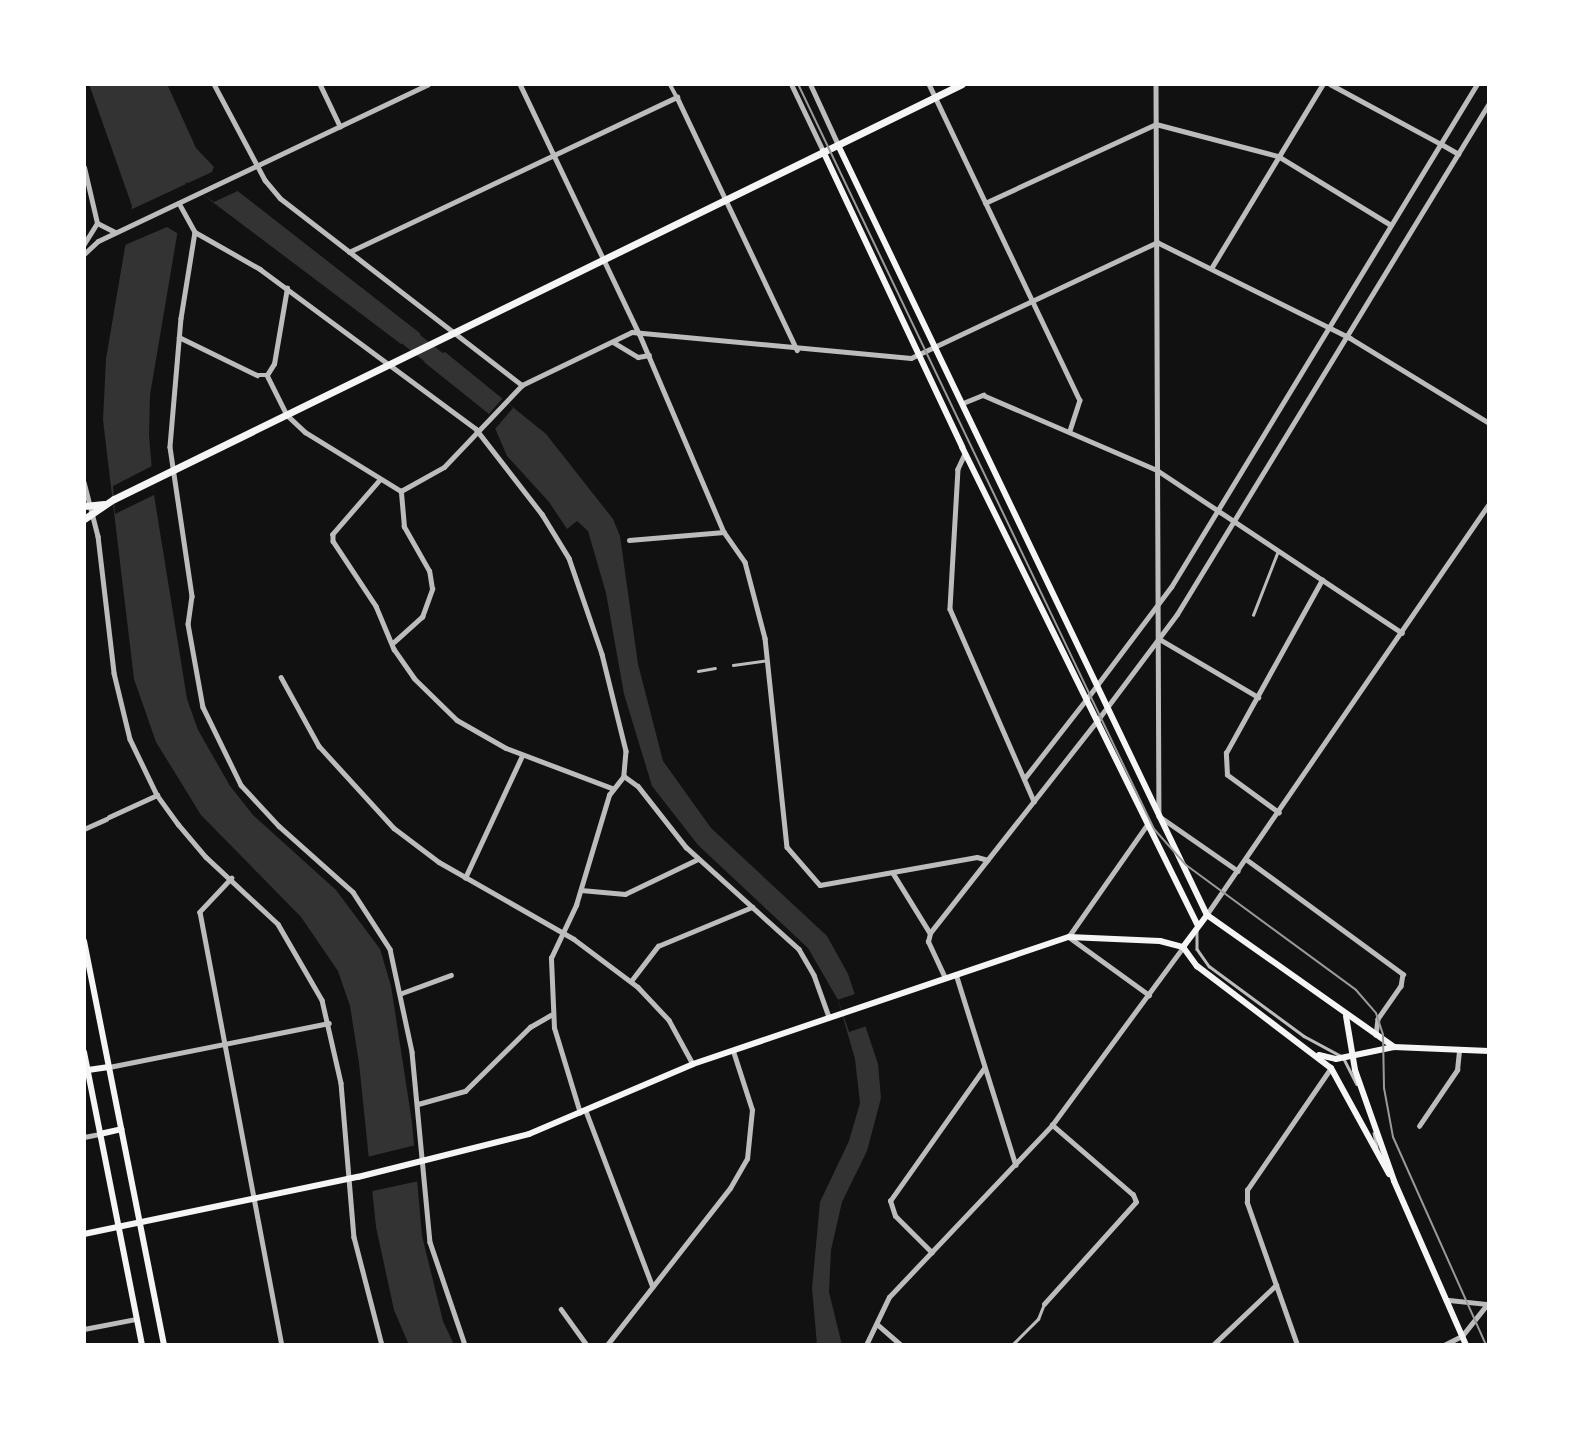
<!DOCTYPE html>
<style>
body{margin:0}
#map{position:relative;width:1573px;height:1429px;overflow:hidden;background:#111;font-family:"Archivo Narrow",sans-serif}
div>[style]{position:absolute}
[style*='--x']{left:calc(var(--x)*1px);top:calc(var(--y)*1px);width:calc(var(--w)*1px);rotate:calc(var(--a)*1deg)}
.water>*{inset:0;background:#333}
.pier>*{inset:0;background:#111;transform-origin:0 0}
.river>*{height:18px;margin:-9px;padding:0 9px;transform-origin:9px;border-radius:9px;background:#333}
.service>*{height:2.5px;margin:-1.25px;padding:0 1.25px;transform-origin:1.25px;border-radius:1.25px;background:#bcbcbc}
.pedestrian>*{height:3.5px;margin:-1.75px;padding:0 1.75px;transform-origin:1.75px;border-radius:1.75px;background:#bcbcbc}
.minor>*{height:4.5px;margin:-2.25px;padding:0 2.25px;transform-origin:2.25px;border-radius:2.25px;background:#bcbcbc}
.tertiary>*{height:5px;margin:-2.5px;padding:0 2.5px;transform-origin:2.5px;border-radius:2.5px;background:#bcbcbc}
.secondary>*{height:6px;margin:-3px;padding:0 3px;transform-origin:3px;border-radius:3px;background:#f5f5f5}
.primary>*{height:7px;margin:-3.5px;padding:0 3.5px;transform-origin:3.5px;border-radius:3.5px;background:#f5f5f5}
.tram>*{height:2px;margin:-1px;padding:0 1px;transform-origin:1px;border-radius:1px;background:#9a9a9a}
span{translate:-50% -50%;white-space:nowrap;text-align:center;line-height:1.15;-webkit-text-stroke:7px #fff;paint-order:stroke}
.frame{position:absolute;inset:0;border:86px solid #fff;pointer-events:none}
</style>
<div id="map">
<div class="water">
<div style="clip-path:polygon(89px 84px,167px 84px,196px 148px,214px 167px,212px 171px,421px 334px,401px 344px,186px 182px,150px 395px,149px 435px,154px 495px,187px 699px,198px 730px,230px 786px,253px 815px,336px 890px,380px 949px,391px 986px,412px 1122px,422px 1236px,443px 1321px,454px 1345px,409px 1345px,394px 1310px,376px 1227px,359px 1063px,350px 1006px,338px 971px,301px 917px,201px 815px,156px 742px,134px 679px,103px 420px,106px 359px,132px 206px)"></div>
<div style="clip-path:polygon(445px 352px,546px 434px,613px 519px,620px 536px,638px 664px,663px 761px,711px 828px,827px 936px,848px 974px,878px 1064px,881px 1098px,867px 1151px,842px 1202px,831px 1250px,829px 1292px,842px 1345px,817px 1345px,812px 1288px,820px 1202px,849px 1141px,860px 1103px,855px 1059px,838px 1000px,808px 948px,698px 845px,652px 786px,624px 694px,606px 593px,588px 531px,577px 521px,567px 529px,549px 502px,507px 456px,489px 414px,424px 362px)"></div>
</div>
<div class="pier">
<div style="clip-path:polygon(214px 171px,240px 190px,214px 202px,187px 184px,179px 242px,177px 233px,167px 227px,125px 245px,128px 211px)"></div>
<div style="clip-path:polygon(503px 398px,513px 408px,495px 429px,489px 414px)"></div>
<div style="clip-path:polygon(152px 466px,154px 495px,115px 514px,113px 486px)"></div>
<div style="left:855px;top:994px;width:34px;height:18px;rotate:71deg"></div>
<div style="clip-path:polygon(416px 1145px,419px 1181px,368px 1192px,363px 1158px)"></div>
</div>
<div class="river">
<div style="--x:393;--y:325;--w:74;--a:38.4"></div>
</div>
<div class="service">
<div style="--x:1253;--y:615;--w:69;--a:-68.7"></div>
<div style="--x:733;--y:665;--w:34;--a:-8"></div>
<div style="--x:698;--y:671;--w:17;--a:-10"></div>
<div style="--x:1197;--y:931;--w:18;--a:90"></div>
<div style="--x:1197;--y:949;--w:21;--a:55"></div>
<div style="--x:1209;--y:966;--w:118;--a:36.4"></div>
<div style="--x:1304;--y:1036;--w:44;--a:28.3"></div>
<div style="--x:1343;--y:1057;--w:30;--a:63"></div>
<div style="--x:1374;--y:1133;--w:14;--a:78"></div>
<div style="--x:1012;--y:1345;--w:37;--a:-45"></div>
<div style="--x:1038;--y:1319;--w:16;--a:-68"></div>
</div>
<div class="pedestrian">
<div style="--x:670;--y:84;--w:15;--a:62"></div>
</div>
<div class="minor">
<div style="--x:214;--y:84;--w:109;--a:62"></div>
<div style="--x:265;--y:180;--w:23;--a:50"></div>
<div style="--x:280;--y:198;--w:306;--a:37.7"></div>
<div style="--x:320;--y:84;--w:47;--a:64.5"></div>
<div style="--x:520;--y:84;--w:276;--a:64.5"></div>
<div style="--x:639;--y:333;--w:216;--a:66.9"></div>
<div style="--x:724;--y:532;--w:37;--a:55"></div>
<div style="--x:745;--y:562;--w:79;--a:75.3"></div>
<div style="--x:765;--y:638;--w:210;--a:84"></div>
<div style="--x:787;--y:847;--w:50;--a:49"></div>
<div style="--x:820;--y:885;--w:159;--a:-10.1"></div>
<div style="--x:977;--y:857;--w:11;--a:15"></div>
<div style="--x:929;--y:84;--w:350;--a:64.5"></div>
<div style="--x:1080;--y:400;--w:33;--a:108"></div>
<div style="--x:1156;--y:84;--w:732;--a:89.77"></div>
<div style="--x:1159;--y:816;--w:96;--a:34.8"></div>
<div style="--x:1330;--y:84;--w:126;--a:28.4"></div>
<div style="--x:179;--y:203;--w:33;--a:61"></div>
<div style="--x:195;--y:232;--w:87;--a:99.2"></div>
<div style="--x:181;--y:318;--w:129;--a:94.9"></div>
<div style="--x:170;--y:447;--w:151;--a:81.6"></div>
<div style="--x:192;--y:596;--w:28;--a:98"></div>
<div style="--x:188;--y:624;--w:84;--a:79.8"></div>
<div style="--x:203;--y:707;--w:87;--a:64"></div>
<div style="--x:241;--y:785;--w:56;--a:47.2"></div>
<div style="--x:279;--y:826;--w:99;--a:41.7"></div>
<div style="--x:353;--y:892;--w:68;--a:57"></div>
<div style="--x:390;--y:949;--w:105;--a:77.9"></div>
<div style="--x:412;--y:1052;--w:191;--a:84.6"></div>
<div style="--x:430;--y:1242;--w:109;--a:71.2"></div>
<div style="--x:985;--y:203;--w:188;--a:-24.8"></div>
<div style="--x:1156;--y:124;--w:126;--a:14.7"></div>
<div style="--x:1278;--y:156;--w:132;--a:31.4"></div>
<div style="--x:195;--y:232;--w:75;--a:29.6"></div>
<div style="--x:260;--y:269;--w:269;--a:36.5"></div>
<div style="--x:476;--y:429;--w:108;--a:52.2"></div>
<div style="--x:542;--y:514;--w:52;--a:58.5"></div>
<div style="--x:569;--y:558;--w:102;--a:71"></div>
<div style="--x:602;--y:654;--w:100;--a:76.1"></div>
<div style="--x:626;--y:751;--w:25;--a:95"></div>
<div style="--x:349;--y:252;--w:363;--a:-25.3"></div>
<div style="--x:677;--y:97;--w:280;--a:64.6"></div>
<div style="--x:1212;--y:267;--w:214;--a:-58.8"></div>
<div style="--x:179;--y:337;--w:87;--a:26"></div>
<div style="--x:257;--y:375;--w:10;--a:0"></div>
<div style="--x:267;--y:375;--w:13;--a:-58"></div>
<div style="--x:274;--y:364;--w:77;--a:-80.3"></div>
<div style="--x:613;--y:342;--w:29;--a:31"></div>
<div style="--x:638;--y:357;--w:11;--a:-10"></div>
<div style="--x:267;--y:375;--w:45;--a:63.4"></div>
<div style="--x:287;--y:415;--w:25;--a:43"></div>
<div style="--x:305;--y:432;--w:113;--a:31.6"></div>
<div style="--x:963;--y:403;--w:22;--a:-22"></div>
<div style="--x:983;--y:395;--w:189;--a:23.3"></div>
<div style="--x:1157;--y:470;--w:294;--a:33.6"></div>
<div style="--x:965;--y:454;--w:17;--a:115"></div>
<div style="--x:958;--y:469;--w:140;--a:93.3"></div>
<div style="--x:950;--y:609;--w:210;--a:66.4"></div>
<div style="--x:380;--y:480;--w:72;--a:131"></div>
<div style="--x:333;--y:534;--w:7;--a:90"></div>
<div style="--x:333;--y:541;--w:78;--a:56.5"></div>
<div style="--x:376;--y:606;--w:47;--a:67.3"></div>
<div style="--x:394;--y:649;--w:35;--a:55"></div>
<div style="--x:414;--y:678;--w:60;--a:44.3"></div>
<div style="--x:457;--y:720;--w:56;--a:29.7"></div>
<div style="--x:506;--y:748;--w:113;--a:20.7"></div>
<div style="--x:84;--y:482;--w:56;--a:75.5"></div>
<div style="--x:98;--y:536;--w:138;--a:83.3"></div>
<div style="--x:114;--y:673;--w:68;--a:76.4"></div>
<div style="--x:130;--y:739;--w:62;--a:64.3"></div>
<div style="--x:157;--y:795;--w:36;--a:54"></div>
<div style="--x:178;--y:824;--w:43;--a:49.7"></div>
<div style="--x:206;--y:857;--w:98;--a:42.9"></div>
<div style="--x:278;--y:924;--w:88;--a:59.9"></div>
<div style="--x:322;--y:1000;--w:85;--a:77.1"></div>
<div style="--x:341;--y:1083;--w:155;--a:85.2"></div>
<div style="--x:354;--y:1237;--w:112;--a:75.5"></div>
<div style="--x:401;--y:491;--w:49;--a:-29.2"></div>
<div style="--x:444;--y:467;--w:113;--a:-46.4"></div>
<div style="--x:522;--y:385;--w:122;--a:-25.7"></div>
<div style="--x:632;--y:332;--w:280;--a:5.3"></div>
<div style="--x:911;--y:358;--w:272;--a:-25.2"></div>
<div style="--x:1157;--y:242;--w:216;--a:26.4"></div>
<div style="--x:1350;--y:338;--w:163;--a:31.4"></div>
<div style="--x:629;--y:540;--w:95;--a:-4.8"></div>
<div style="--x:1161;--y:640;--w:113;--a:30.4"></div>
<div style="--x:394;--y:642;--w:38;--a:-42"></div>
<div style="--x:422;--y:617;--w:30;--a:-70"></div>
<div style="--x:432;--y:589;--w:18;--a:-99"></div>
<div style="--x:429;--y:571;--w:51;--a:-119.6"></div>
<div style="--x:404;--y:527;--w:36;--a:-95"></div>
<div style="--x:281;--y:677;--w:79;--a:61.2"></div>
<div style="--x:319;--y:746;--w:111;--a:47.6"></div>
<div style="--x:394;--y:828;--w:56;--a:37.1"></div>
<div style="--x:439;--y:862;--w:155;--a:29.7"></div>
<div style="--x:574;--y:939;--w:80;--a:36.9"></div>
<div style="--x:638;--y:987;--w:45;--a:46.8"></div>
<div style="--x:669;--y:1020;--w:50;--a:61.4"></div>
<div style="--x:624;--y:776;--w:17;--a:36"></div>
<div style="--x:638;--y:786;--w:78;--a:51.8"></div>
<div style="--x:686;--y:847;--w:152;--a:42.1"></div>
<div style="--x:799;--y:949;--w:30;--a:60"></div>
<div style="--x:814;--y:975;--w:45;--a:70.3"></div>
<div style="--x:1024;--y:779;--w:99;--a:-52"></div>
<div style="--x:1279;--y:813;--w:64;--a:-143.8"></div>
<div style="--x:1227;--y:775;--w:22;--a:-93"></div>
<div style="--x:1226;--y:753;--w:198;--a:-61"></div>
<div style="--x:109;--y:817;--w:53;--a:-24.6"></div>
<div style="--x:1146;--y:827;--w:134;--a:125"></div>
<div style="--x:1069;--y:937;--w:99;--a:35.9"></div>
<div style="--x:84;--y:829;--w:24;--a:-24"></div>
<div style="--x:1246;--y:859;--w:195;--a:36.2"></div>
<div style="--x:1403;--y:974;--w:12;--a:99"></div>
<div style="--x:1401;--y:986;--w:40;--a:124.9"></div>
<div style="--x:1378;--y:1019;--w:16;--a:97"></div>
<div style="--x:893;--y:873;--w:70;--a:58.3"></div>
<div style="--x:232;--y:878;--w:47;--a:133.3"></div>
<div style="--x:200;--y:912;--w:441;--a:79.3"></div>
<div style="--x:465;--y:878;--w:135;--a:-65"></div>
<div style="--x:581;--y:890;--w:44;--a:5.2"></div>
<div style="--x:625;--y:894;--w:81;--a:-25.6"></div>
<div style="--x:1207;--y:914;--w:498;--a:-55.5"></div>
<div style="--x:956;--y:974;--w:200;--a:72.6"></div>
<div style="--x:944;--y:976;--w:38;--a:-115"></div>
<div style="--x:928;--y:942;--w:9;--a:-77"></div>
<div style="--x:930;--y:933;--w:268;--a:-51.8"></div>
<div style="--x:631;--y:981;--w:44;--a:-52.4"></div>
<div style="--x:658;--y:946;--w:102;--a:-22.5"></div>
<div style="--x:402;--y:993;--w:52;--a:-20.2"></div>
<div style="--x:109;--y:1067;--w:224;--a:-11.3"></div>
<div style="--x:418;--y:1104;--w:49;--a:-15.5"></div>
<div style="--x:465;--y:1091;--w:91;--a:-44.6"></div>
<div style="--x:530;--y:1027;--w:24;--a:-30"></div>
<div style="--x:586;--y:1111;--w:188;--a:69.2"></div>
<div style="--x:580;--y:1113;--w:89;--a:-107"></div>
<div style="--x:554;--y:1028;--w:70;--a:-92.5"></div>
<div style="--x:551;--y:958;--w:59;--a:-64.7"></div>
<div style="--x:576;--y:905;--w:115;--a:-73.3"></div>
<div style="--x:609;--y:795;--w:24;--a:-52"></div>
<div style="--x:1419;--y:1126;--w:68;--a:-55.8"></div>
<div style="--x:1457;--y:1070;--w:20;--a:-84"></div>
<div style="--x:84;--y:1137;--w:16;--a:-11"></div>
<div style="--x:932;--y:1253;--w:52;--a:-135"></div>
<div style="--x:895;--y:1216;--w:16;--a:-108"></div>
<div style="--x:890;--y:1201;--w:163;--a:-54.7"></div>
<div style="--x:1449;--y:1300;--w:39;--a:6"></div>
<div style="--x:1044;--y:1304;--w:137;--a:-48"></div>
<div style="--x:1136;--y:1202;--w:8;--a:-113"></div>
<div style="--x:1133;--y:1195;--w:107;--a:-139.2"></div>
<div style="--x:561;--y:1309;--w:44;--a:54.2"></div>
<div style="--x:877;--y:1324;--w:32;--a:41"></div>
<div style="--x:84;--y:1329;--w:53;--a:-10.9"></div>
<div style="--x:607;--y:1345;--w:199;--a:-51.9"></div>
<div style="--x:730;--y:1188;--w:34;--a:-60"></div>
<div style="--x:747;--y:1159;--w:49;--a:-84.2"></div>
<div style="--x:752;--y:1110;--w:62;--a:-107.9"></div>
<div style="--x:866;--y:1345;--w:53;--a:-64.4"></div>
<div style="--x:889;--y:1297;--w:237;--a:-46.5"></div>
<div style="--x:1052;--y:1125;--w:221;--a:-53.6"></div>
<div style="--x:1213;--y:1345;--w:87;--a:-43.6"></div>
<div style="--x:1297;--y:1345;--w:151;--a:-109.4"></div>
<div style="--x:1247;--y:1203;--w:13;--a:-90"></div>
<div style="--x:1247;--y:1190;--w:148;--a:-55.5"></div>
<div style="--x:1444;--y:1345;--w:20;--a:-27"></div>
<div style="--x:1462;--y:1336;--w:43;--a:-51.5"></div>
</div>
<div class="tertiary">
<div style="--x:791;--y:84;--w:74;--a:64.5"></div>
<div style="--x:810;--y:84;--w:67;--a:65.3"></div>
<div style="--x:1441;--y:144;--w:20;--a:30"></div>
<div style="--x:84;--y:167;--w:57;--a:76.9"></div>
<div style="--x:97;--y:223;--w:25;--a:122"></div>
<div style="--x:97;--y:223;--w:20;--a:27"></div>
<div style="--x:84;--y:254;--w:19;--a:-43"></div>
<div style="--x:98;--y:241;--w:365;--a:-25.4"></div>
<div style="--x:1085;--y:701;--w:143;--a:-53"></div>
<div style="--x:1171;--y:587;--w:589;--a:-58.69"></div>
<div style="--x:1096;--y:722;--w:135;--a:-53.1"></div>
<div style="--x:1177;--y:614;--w:599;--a:-58.59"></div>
</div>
<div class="secondary">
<div style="--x:838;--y:145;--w:854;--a:64.4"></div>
<div style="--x:1207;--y:915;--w:229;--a:35.2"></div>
<div style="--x:823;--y:151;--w:327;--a:64.8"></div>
<div style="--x:962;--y:447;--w:534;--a:63.77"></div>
<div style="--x:84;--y:941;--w:412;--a:78.8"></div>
<div style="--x:1183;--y:947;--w:24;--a:54"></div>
<div style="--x:1197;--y:966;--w:168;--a:37.3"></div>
<div style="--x:1331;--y:1068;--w:121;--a:61.3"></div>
<div style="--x:1183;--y:947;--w:40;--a:-53"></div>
<div style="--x:1346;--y:1016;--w:55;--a:80.5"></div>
<div style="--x:1355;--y:1070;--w:118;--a:70.6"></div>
<div style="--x:1394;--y:1181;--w:179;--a:66.3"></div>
<div style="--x:84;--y:1052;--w:299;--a:78.8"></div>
<div style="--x:1319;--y:1055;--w:17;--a:13"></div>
<div style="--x:1336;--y:1059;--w:59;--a:-11.7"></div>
<div style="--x:1394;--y:1047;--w:95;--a:2.4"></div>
<div style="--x:88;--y:1070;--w:21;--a:-8"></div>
<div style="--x:100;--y:1134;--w:22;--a:-13"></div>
<div style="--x:84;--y:1234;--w:280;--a:-11.8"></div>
<div style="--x:358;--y:1177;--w:176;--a:-14.1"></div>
<div style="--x:529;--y:1134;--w:178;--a:-23.1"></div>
<div style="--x:693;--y:1064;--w:397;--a:-18.7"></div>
<div style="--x:1069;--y:937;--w:91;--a:2.5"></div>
<div style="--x:1160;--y:941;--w:24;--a:15"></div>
</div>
<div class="primary">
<div style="--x:84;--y:506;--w:20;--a:-6"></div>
<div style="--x:84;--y:519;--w:36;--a:-34"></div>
<div style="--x:114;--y:499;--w:944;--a:-26.08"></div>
</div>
<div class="tram">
<div style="--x:798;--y:84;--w:826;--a:64.46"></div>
<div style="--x:1154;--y:829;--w:48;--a:48.4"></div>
<div style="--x:1186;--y:865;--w:211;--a:36.3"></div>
<div style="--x:1356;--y:990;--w:30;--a:49"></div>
<div style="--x:1376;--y:1013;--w:23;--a:72"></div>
<div style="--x:1383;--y:1035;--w:53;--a:88.9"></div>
<div style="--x:1384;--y:1088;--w:50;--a:79.6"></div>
<div style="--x:1393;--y:1137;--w:228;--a:65.9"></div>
</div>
<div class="frame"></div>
</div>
